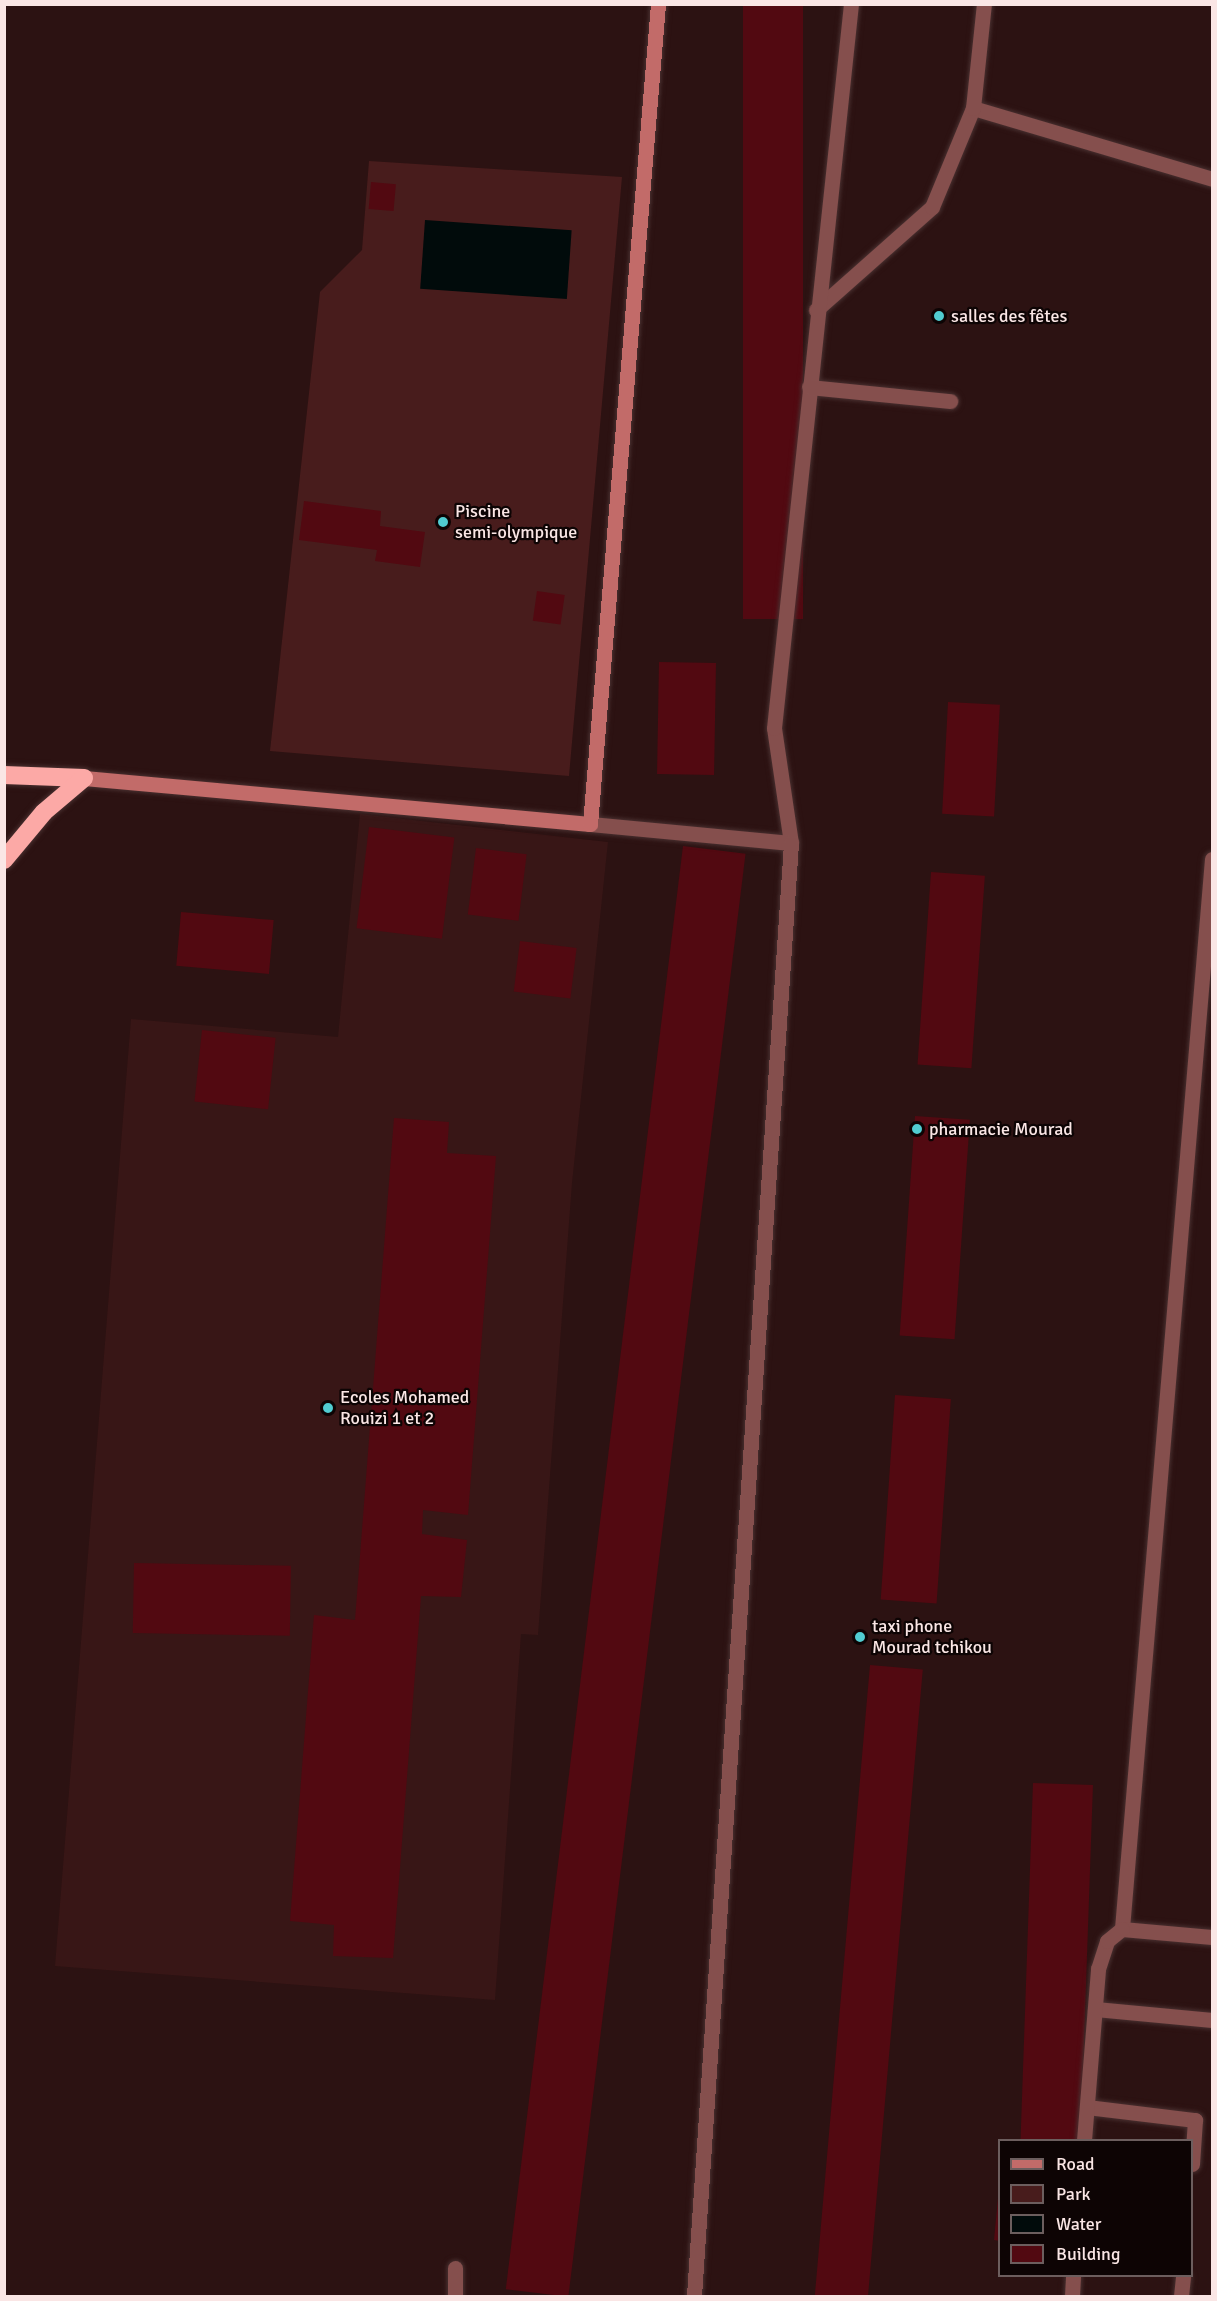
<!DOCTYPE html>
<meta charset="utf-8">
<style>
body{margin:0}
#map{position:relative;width:1217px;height:2301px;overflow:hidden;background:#2c1212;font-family:Signika,sans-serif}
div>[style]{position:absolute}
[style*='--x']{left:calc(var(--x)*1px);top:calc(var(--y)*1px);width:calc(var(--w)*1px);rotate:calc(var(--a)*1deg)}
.built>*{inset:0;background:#381616}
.green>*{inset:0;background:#481c1c}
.water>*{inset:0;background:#010b0b;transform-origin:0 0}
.building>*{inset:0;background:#520911;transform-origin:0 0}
.roads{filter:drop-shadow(0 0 2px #493030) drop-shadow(0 0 2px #493030)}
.lane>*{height:15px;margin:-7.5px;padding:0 7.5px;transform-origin:7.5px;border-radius:7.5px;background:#854f4d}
.street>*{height:15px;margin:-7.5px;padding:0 7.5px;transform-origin:7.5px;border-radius:7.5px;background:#854f4d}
.secondary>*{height:15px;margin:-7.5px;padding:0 7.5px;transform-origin:7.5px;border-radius:7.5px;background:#c26b69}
.highway>*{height:18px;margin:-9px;padding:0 9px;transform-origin:9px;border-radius:9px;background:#fca9a6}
.dots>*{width:16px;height:16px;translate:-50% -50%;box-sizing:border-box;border:3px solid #0d0404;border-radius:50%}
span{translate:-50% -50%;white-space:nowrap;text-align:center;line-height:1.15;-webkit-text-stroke:4.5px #0d0404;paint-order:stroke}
.poi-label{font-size:18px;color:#fae6e5}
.left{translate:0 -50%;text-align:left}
.frame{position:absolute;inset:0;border:6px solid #fae6e5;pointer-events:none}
.legend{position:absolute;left:998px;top:2139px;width:195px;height:138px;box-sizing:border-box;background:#0d0404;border:2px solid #6c5e5e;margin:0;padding:8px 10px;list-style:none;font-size:18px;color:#fae6e5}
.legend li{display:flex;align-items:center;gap:12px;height:30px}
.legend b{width:30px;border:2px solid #6c5e5e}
</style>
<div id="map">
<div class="built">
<div style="clip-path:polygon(360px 814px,608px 842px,572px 1183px,538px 1635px,521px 1634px,495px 2000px,55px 1966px,131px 1019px,338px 1037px)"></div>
</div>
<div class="green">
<div style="clip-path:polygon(369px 161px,622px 177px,569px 776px,270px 751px,320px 292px,362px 250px)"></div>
</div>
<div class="water">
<div style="left:425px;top:220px;width:147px;height:69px;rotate:4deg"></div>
</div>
<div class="building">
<div style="left:743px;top:4px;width:60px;height:615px"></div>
<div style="left:371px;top:182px;width:25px;height:27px;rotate:5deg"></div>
<div style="clip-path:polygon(304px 501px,381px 511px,380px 526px,425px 532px,420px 567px,375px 561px,377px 550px,299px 540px)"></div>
<div style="left:537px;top:591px;width:28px;height:30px;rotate:8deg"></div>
<div style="left:659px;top:662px;width:57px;height:112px;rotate:1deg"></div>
<div style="left:948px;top:702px;width:52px;height:112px;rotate:3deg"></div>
<div style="left:369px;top:827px;width:86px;height:102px;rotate:7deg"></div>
<div style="left:683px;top:846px;width:63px;height:1454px;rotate:7deg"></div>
<div style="left:476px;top:848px;width:51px;height:67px;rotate:7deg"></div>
<div style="left:931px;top:872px;width:54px;height:193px;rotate:4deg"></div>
<div style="left:181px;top:912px;width:93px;height:54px;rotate:5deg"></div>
<div style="left:520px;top:941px;width:57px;height:51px;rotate:7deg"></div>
<div style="left:202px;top:1030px;width:74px;height:72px;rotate:6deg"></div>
<div style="left:915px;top:1116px;width:55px;height:220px;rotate:4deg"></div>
<div style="clip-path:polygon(394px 1118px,449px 1122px,447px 1153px,496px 1156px,468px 1515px,423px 1510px,422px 1534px,467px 1540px,461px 1597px,421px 1596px,393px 1958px,333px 1956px,334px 1925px,290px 1921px,314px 1615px,355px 1620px)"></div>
<div style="left:895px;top:1395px;width:56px;height:205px;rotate:4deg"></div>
<div style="left:134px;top:1563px;width:157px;height:70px;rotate:1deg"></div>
<div style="left:870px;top:1665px;width:53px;height:633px;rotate:5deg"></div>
<div style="left:1033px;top:1783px;width:60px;height:358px;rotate:2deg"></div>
<div style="clip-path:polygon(998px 2198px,1000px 2198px,1000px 2241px,994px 2240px)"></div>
</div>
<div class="roads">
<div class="lane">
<div style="--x:973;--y:108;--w:249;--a:16.5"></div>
<div style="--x:816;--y:310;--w:155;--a:-41.6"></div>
<div style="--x:932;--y:207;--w:107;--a:-67.5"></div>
<div style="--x:973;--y:108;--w:105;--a:-84"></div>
<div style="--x:791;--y:843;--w:116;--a:-98.4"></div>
<div style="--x:774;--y:728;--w:728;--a:-83.93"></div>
<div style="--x:1212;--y:859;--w:1074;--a:94.81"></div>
<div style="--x:1122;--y:1929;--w:90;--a:5.1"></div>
<div style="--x:1095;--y:2009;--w:118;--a:5.4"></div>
<div style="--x:1087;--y:2107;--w:109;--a:6.9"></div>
<div style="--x:1195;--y:2120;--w:44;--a:93.9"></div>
<div style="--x:1084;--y:2140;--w:172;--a:-85.3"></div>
<div style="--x:1098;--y:1969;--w:29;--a:-72"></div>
<div style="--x:1107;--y:1941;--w:19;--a:-39"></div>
<div style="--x:1072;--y:2296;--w:20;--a:-87"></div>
<div style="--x:1181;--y:2296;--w:20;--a:-84"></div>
</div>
<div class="street">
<div style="--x:809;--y:387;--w:142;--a:5.7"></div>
<div style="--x:590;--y:824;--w:202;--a:5.4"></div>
<div style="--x:791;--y:843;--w:1456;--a:93.82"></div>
<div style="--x:455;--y:2268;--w:28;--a:90"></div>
</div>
<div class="secondary">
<div style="--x:84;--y:778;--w:508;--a:5.19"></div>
<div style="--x:590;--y:824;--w:823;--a:-85.26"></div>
</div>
<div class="highway">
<div style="--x:4;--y:775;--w:80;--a:2.1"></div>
<div style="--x:4;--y:860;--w:62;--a:-50.2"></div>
<div style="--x:44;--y:812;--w:52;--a:-40.4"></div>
</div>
</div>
<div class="dots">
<div style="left:939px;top:316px;background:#51ccd1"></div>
<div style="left:443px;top:522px;background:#51ccd1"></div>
<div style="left:917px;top:1129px;background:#51ccd1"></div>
<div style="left:328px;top:1408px;background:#51ccd1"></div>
<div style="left:860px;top:1637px;background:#51ccd1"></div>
</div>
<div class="poi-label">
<span class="left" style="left:951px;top:316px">salles des fêtes</span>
<span class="left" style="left:455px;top:522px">Piscine<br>semi-olympique</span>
<span class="left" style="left:929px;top:1129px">pharmacie Mourad</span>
<span class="left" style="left:340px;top:1408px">Ecoles Mohamed<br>Rouizi 1 et 2</span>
<span class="left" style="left:872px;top:1637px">taxi phone<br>Mourad tchikou</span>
</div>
<div class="frame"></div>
<ul class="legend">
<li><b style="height:8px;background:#c26b69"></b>Road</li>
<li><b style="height:16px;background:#481c1c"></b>Park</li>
<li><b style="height:16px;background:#010b0b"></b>Water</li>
<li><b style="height:16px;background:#520911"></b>Building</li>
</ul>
</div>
